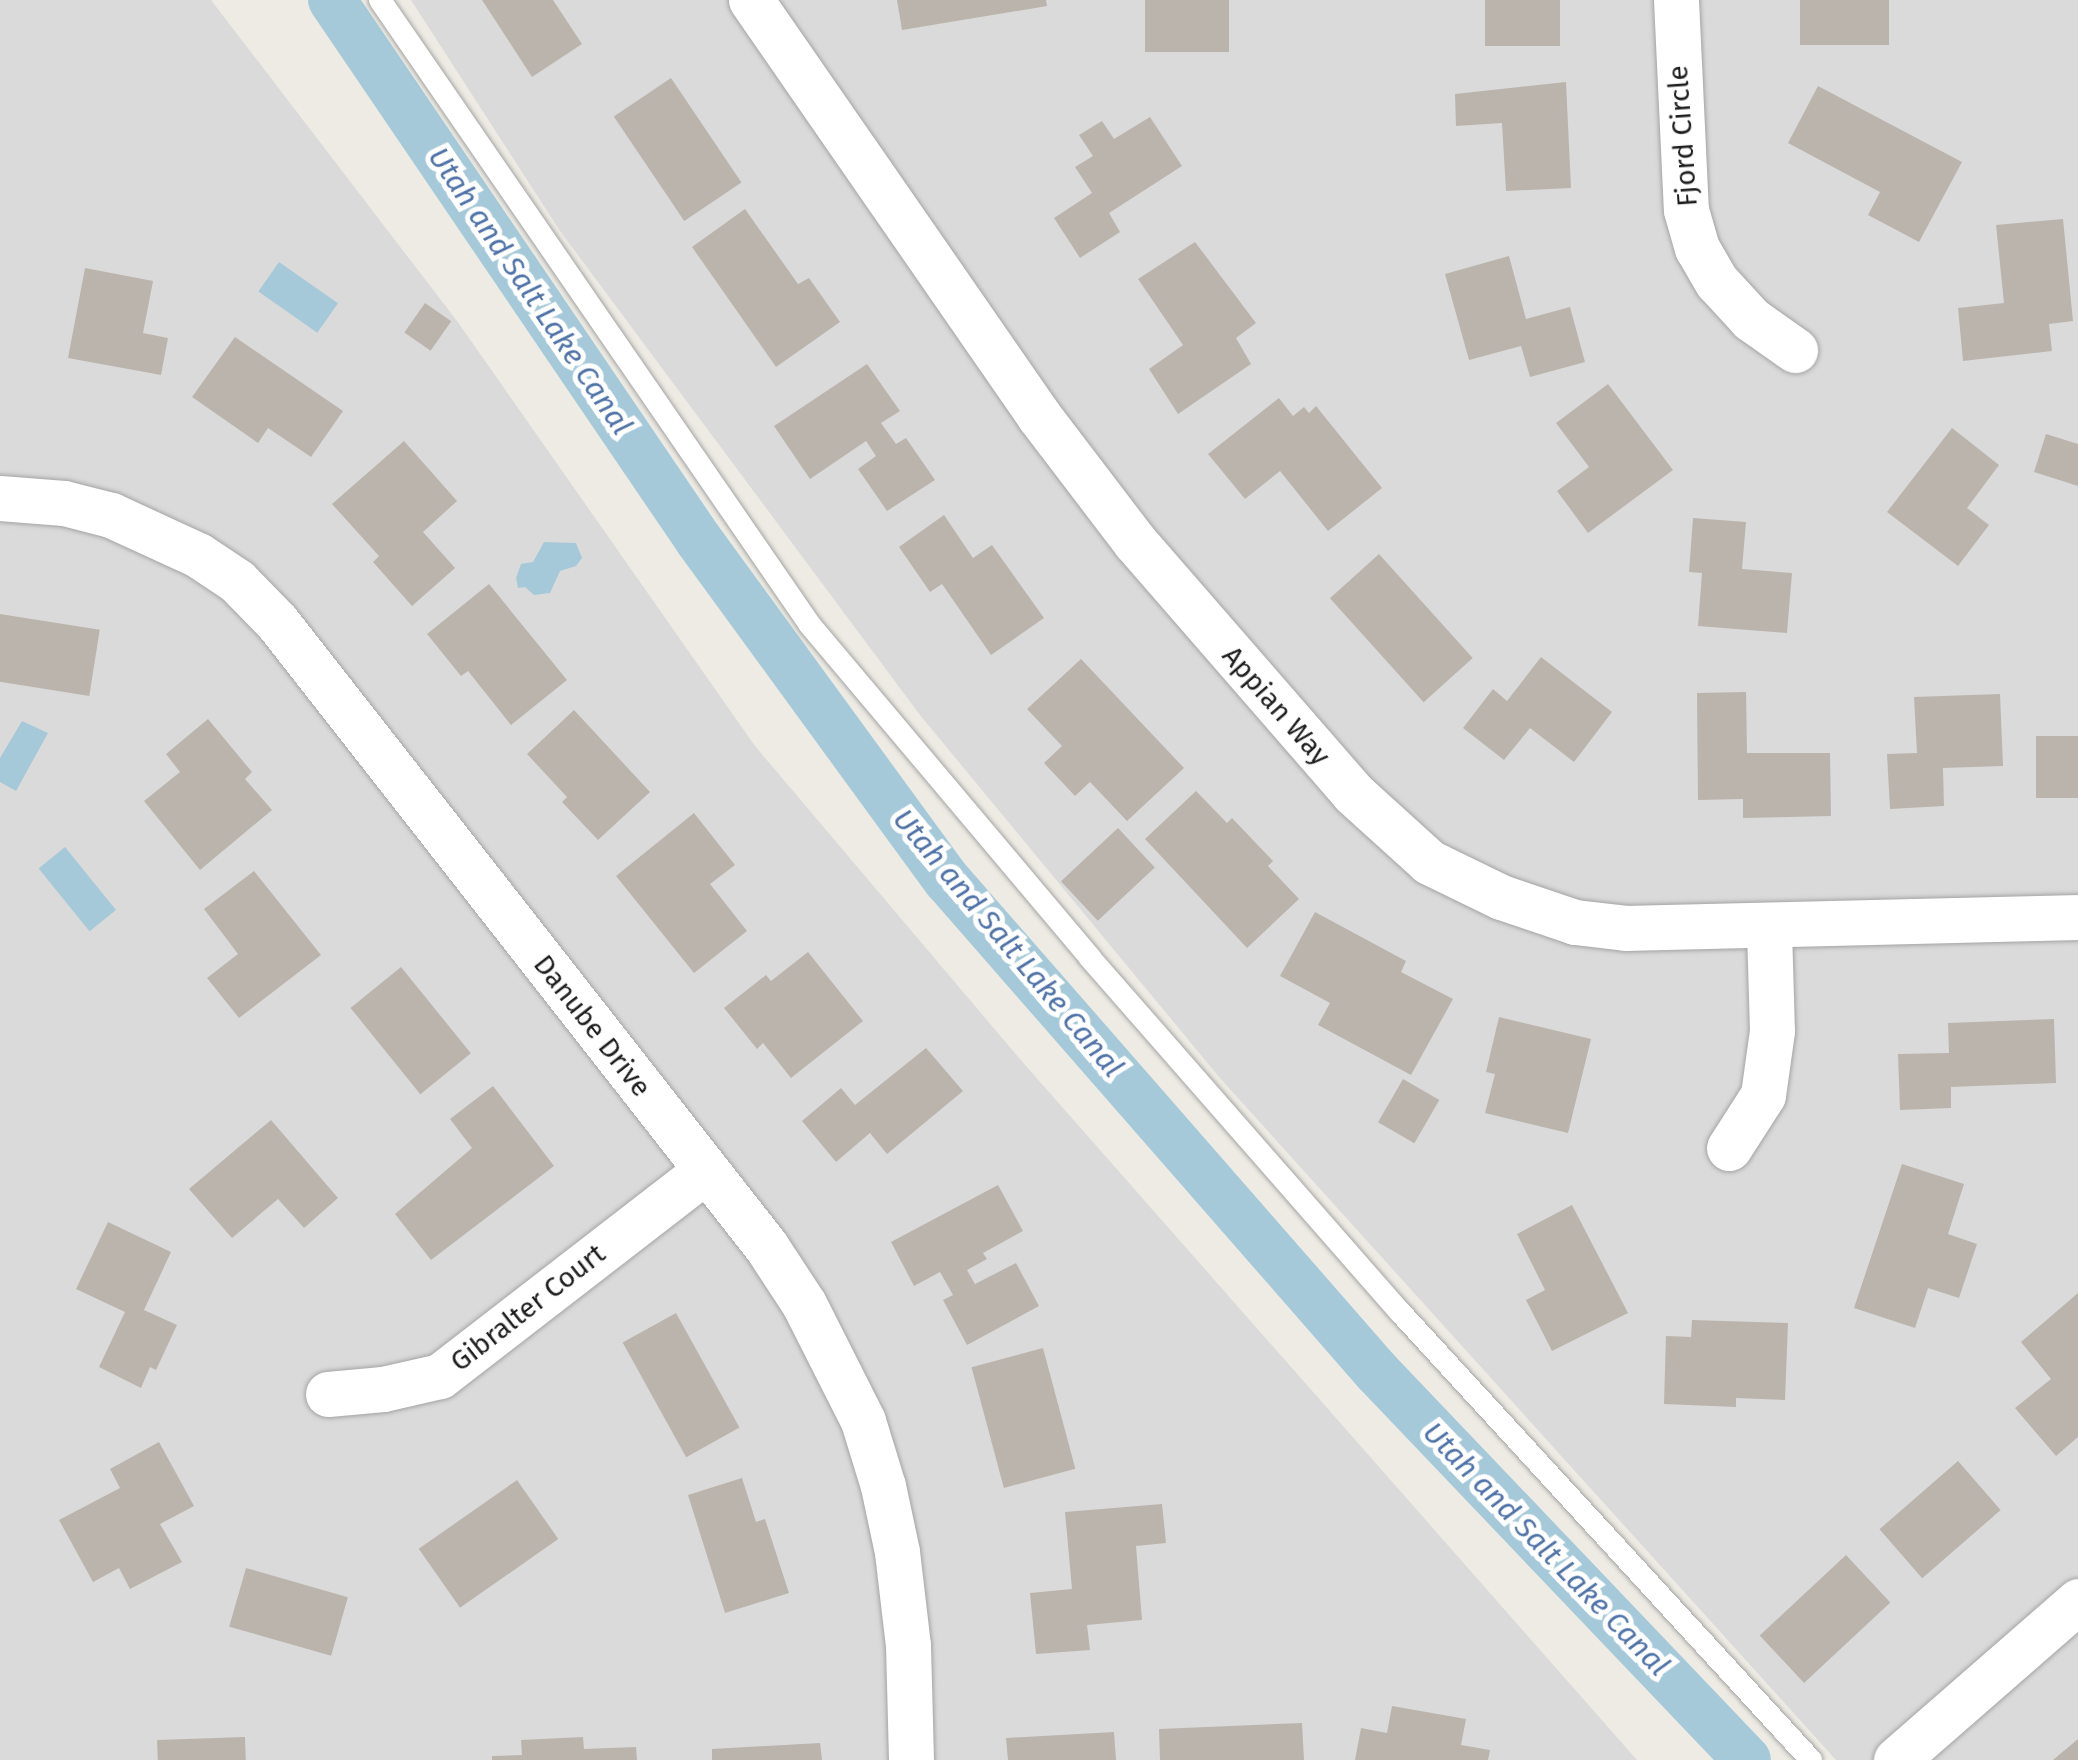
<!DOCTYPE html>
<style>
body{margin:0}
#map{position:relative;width:2078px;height:1760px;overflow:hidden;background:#edebe3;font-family:"Fira Sans",sans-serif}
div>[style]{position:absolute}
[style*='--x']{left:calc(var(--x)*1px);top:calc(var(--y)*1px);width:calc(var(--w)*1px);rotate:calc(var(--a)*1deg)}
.residential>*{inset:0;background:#dbdada}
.water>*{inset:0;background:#a5c9d9;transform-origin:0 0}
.canal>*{height:48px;margin:-24px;padding:0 24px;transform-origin:24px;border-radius:24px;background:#a5c9d9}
.building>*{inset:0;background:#bab4ac;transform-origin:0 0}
.roads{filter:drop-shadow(0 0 2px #a4a4a4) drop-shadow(0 0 2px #a4a4a4)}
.lane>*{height:22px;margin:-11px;padding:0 11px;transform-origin:11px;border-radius:11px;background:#fff}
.street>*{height:45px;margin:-22.5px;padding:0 22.5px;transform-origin:22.5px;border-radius:22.5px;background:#fff}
span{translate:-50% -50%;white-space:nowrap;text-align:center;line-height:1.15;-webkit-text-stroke:10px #fff;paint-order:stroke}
.street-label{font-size:28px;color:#1d1d1d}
.water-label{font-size:30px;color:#4e72a7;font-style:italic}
</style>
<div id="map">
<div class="residential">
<div style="clip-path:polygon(0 0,211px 0,457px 321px,755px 746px,1019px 1058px,1637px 1760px,0 1760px)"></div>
<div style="clip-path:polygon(411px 0,2078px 0,2078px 1760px,1836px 1760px,1219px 1077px,920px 715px,560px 231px)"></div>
</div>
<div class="water">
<div style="left:279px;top:262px;width:72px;height:36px;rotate:35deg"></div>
<div style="clip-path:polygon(544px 542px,576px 543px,582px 558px,576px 566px,560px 571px,550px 593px,534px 595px,525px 587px,518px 588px,516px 578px,521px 564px,533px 562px)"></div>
<div style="clip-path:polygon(22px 721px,48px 733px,16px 791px,0 782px,0 758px)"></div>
<div style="left:65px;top:847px;width:81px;height:34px;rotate:51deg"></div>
</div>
<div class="canal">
<div style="--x:332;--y:0;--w:652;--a:55.82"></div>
<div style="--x:698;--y:539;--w:422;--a:53.9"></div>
<div style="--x:947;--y:880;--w:653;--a:48.85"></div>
<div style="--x:1377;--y:1372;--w:536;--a:46.36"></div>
</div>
<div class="building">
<div style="clip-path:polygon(482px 0,553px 0,582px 44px,532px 77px)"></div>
<div style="clip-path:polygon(897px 0,1046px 0,1047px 6px,902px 30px)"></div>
<div style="left:1145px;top:0;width:84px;height:52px"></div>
<div style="left:1485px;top:0;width:75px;height:46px"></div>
<div style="left:1800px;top:0;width:89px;height:45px"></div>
<div style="left:671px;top:78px;width:126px;height:69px;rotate:56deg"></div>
<div style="clip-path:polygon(1566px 82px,1571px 188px,1506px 191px,1502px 123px,1456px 126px,1455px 94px)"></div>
<div style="clip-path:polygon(1818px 86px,1962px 162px,1919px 242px,1868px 215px,1880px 192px,1788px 143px)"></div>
<div style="clip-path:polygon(1150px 117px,1182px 166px,1109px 213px,1120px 232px,1080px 258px,1054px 218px,1092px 193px,1075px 167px,1093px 156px,1079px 135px,1102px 121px,1114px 139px)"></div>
<div style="clip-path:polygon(745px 209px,798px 284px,809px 278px,840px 322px,776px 367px,692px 247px)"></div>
<div style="clip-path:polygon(2063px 219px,2073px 321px,2049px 324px,2052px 351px,1963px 361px,1958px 308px,2004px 303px,1996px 225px)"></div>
<div style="clip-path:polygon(1195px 242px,1256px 323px,1236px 338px,1251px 364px,1178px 414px,1149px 369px,1183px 345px,1138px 279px)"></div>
<div style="clip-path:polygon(1509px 256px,1526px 319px,1570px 307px,1585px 362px,1530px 377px,1521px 346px,1469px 360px,1445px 274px)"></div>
<div style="clip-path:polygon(85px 268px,153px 281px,143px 333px,168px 338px,161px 375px,68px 358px)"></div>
<div style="left:425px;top:303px;width:32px;height:36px;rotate:35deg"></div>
<div style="clip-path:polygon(235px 337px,343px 411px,311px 457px,268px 428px,258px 443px,192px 397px)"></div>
<div style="clip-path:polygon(867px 364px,900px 411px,881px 423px,896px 444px,906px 438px,935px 480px,887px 511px,858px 469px,876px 456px,866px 441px,810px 479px,774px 426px)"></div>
<div style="clip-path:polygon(1608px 384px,1673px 470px,1588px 533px,1557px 491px,1589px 467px,1556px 423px)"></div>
<div style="clip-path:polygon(1279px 398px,1293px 416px,1304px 407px,1309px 413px,1316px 406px,1382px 488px,1328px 531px,1280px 471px,1245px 499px,1208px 454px)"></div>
<div style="clip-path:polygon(1952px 428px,1999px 465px,1967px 508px,1989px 525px,1958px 566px,1887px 512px)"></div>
<div style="clip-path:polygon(2046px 434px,2078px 444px,2078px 486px,2034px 472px)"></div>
<div style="clip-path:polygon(404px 441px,457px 501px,423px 532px,455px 568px,412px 606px,373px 562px,379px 556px,332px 504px)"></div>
<div style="clip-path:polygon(944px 515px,973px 558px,992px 545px,1044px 618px,991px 655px,942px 584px,930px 592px,899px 547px)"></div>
<div style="clip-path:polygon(1693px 518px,1746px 522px,1742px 569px,1792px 573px,1787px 633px,1698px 626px,1702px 573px,1689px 572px)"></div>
<div style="left:1379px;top:554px;width:140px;height:66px;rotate:48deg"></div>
<div style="clip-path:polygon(489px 584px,567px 680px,511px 725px,468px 671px,461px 676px,427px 634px)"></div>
<div style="left:0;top:614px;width:101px;height:67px;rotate:9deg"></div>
<div style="clip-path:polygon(1541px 657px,1612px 712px,1574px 762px,1530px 728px,1504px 760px,1463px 728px,1493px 689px,1507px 701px)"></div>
<div style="clip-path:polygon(1081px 659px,1184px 768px,1127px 821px,1090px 782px,1075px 796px,1044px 763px,1062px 746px,1027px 709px)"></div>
<div style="clip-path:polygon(1746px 692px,1747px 753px,1830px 753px,1831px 816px,1743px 818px,1743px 799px,1698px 800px,1697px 693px)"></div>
<div style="clip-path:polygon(2000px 694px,2003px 766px,1943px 768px,1944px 806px,1890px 809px,1887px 754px,1917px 753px,1914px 697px)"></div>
<div style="clip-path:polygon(574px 710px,650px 792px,598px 840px,562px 802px,567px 797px,527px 754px)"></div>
<div style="clip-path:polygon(208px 719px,252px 772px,245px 779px,272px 810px,200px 870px,144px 801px,180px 772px,166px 754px)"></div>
<div style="left:2078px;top:736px;width:62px;height:42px;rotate:90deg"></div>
<div style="clip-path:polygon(1196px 791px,1227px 823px,1232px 818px,1273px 861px,1268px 866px,1299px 899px,1247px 948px,1145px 839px)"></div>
<div style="clip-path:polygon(694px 813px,735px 865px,710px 884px,747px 931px,694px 973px,616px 876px)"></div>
<div style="left:1118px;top:828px;width:54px;height:78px;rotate:47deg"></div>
<div style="clip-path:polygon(254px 871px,321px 955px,239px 1018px,207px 978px,238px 954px,204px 909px)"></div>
<div style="clip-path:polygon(1315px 912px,1406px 961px,1401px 972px,1453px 999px,1411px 1075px,1318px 1025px,1330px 1003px,1280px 976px)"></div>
<div style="clip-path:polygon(808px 952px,863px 1021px,791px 1078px,763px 1043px,757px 1049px,724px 1008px,766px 975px,771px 981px)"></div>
<div style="left:401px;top:967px;width:111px;height:65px;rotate:51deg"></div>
<div style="clip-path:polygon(1499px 1017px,1591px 1039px,1568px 1133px,1485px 1113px,1495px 1074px,1486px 1072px)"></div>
<div style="clip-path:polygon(2054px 1019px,2056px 1083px,1951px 1087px,1951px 1108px,1900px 1110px,1898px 1054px,1949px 1053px,1948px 1023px)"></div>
<div style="clip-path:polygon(926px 1048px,963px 1091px,887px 1154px,870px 1133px,836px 1162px,802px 1121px,841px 1088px,855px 1105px)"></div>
<div style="left:1403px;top:1079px;width:42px;height:50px;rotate:30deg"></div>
<div style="clip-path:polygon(493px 1086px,554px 1166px,431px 1260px,395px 1214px,472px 1148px,450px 1119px)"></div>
<div style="clip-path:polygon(271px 1120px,338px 1198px,304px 1228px,278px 1199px,232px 1238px,189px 1189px)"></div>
<div style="clip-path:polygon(1902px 1164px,1964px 1184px,1948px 1234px,1977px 1244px,1959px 1298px,1928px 1288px,1915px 1328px,1854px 1308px)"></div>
<div style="clip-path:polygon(998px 1185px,1023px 1231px,983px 1253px,987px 1259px,967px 1270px,975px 1284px,1016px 1263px,1039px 1306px,967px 1345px,943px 1300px,953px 1295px,940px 1272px,914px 1286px,891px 1242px)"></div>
<div style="clip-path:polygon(1572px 1205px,1628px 1313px,1552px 1351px,1526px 1300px,1545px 1290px,1517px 1234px)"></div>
<div style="clip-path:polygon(108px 1222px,171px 1252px,144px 1310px,177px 1325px,156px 1370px,150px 1367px,141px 1388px,99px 1367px,125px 1312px,76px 1289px)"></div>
<div style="clip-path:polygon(2078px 1293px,2078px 1437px,2056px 1456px,2015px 1408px,2051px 1379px,2021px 1342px)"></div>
<div style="left:676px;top:1313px;width:131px;height:61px;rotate:61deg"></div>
<div style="clip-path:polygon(1692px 1320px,1788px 1323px,1785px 1400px,1736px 1398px,1736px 1407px,1664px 1404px,1666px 1336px,1691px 1337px)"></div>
<div style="left:1043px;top:1348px;width:125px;height:74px;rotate:75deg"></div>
<div style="clip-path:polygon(159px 1442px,194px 1506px,160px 1524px,182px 1562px,130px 1589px,119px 1568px,93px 1582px,59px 1520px,120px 1488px,110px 1469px)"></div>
<div style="left:1958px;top:1461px;width:65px;height:104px;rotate:49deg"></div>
<div style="clip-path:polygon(742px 1478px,756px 1522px,765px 1519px,789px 1593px,725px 1613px,688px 1495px)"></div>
<div style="left:517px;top:1480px;width:72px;height:120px;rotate:55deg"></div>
<div style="clip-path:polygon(1162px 1504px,1166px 1543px,1136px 1546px,1142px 1620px,1087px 1625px,1090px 1650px,1036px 1654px,1030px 1593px,1072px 1589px,1065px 1512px)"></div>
<div style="left:1846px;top:1555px;width:65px;height:118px;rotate:47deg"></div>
<div style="left:246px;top:1568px;width:106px;height:61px;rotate:16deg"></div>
<div style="clip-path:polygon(1392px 1706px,1466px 1719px,1461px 1745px,1490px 1750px,1488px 1760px,1355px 1760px,1361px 1728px,1387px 1733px)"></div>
<div style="clip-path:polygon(1302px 1723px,1304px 1760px,1160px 1760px,1159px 1729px)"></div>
<div style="clip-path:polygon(1114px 1732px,1116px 1760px,1008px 1760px,1006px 1738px)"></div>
<div style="left:245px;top:1737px;width:23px;height:88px;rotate:88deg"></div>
<div style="clip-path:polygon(583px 1737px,584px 1749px,636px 1747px,637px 1760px,492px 1760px,492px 1756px,522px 1755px,521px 1740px)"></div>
<div style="clip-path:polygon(2078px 1739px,2078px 1760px,2053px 1760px)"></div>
<div style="clip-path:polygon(820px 1743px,822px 1760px,712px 1760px,712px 1749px)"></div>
</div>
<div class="roads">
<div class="lane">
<div style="--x:380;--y:0;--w:759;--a:55.47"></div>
<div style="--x:810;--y:625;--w:435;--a:49.9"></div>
<div style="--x:1090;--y:958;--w:471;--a:48.8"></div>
<div style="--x:1400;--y:1312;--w:608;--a:47.47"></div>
</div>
<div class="street">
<div style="--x:751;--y:0;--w:506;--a:55.3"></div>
<div style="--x:1039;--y:416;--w:158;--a:52.7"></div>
<div style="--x:1135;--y:542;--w:332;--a:49"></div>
<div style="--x:1353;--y:793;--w:103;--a:42.2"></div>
<div style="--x:1429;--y:862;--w:80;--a:25.9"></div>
<div style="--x:1501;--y:897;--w:78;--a:18.7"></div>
<div style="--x:1575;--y:922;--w:51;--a:6.7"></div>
<div style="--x:1626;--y:928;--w:452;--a:-1.4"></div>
<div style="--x:1676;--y:0;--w:210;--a:87.3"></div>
<div style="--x:1686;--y:210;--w:40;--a:74"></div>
<div style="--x:1697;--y:248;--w:39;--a:60"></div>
<div style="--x:1717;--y:282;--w:50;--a:47.4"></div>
<div style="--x:1751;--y:319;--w:54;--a:35.2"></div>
<div style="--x:0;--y:498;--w:64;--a:4.5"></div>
<div style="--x:64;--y:503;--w:49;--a:14.3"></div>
<div style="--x:111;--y:515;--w:96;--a:24.7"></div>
<div style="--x:198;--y:555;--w:47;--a:33.7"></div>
<div style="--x:237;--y:581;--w:57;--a:45.7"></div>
<div style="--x:277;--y:622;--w:793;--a:51.92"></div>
<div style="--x:766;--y:1246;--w:69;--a:56.8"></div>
<div style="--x:804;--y:1304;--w:131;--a:63.2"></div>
<div style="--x:863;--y:1421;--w:68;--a:72.9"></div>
<div style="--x:883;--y:1486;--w:67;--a:78"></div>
<div style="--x:897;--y:1552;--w:94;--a:83.3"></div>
<div style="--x:908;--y:1645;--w:115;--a:88.5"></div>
<div style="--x:1729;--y:1148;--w:63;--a:-57.3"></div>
<div style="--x:1763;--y:1095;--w:65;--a:-82"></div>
<div style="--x:1772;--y:1031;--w:104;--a:-91.7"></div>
<div style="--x:328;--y:1394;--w:55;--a:-5.2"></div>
<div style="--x:383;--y:1389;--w:58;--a:-12.8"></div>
<div style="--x:440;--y:1376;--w:335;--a:-37.7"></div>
<div style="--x:1896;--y:1760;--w:242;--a:-41.1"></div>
</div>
</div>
<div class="street-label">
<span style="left:1683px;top:136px;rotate:-94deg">Fjord Circle</span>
<span style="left:1276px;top:706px;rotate:49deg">Appian Way</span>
<span style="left:592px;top:1026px;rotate:52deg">Danube Drive</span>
<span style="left:528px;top:1308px;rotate:-38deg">Gibralter Court</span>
</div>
<div class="water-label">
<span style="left:530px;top:291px;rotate:56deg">Utah and Salt Lake Canal</span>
<span style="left:1008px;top:943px;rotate:50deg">Utah and Salt Lake Canal</span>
<span style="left:1546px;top:1549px;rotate:46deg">Utah and Salt Lake Canal</span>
</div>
</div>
